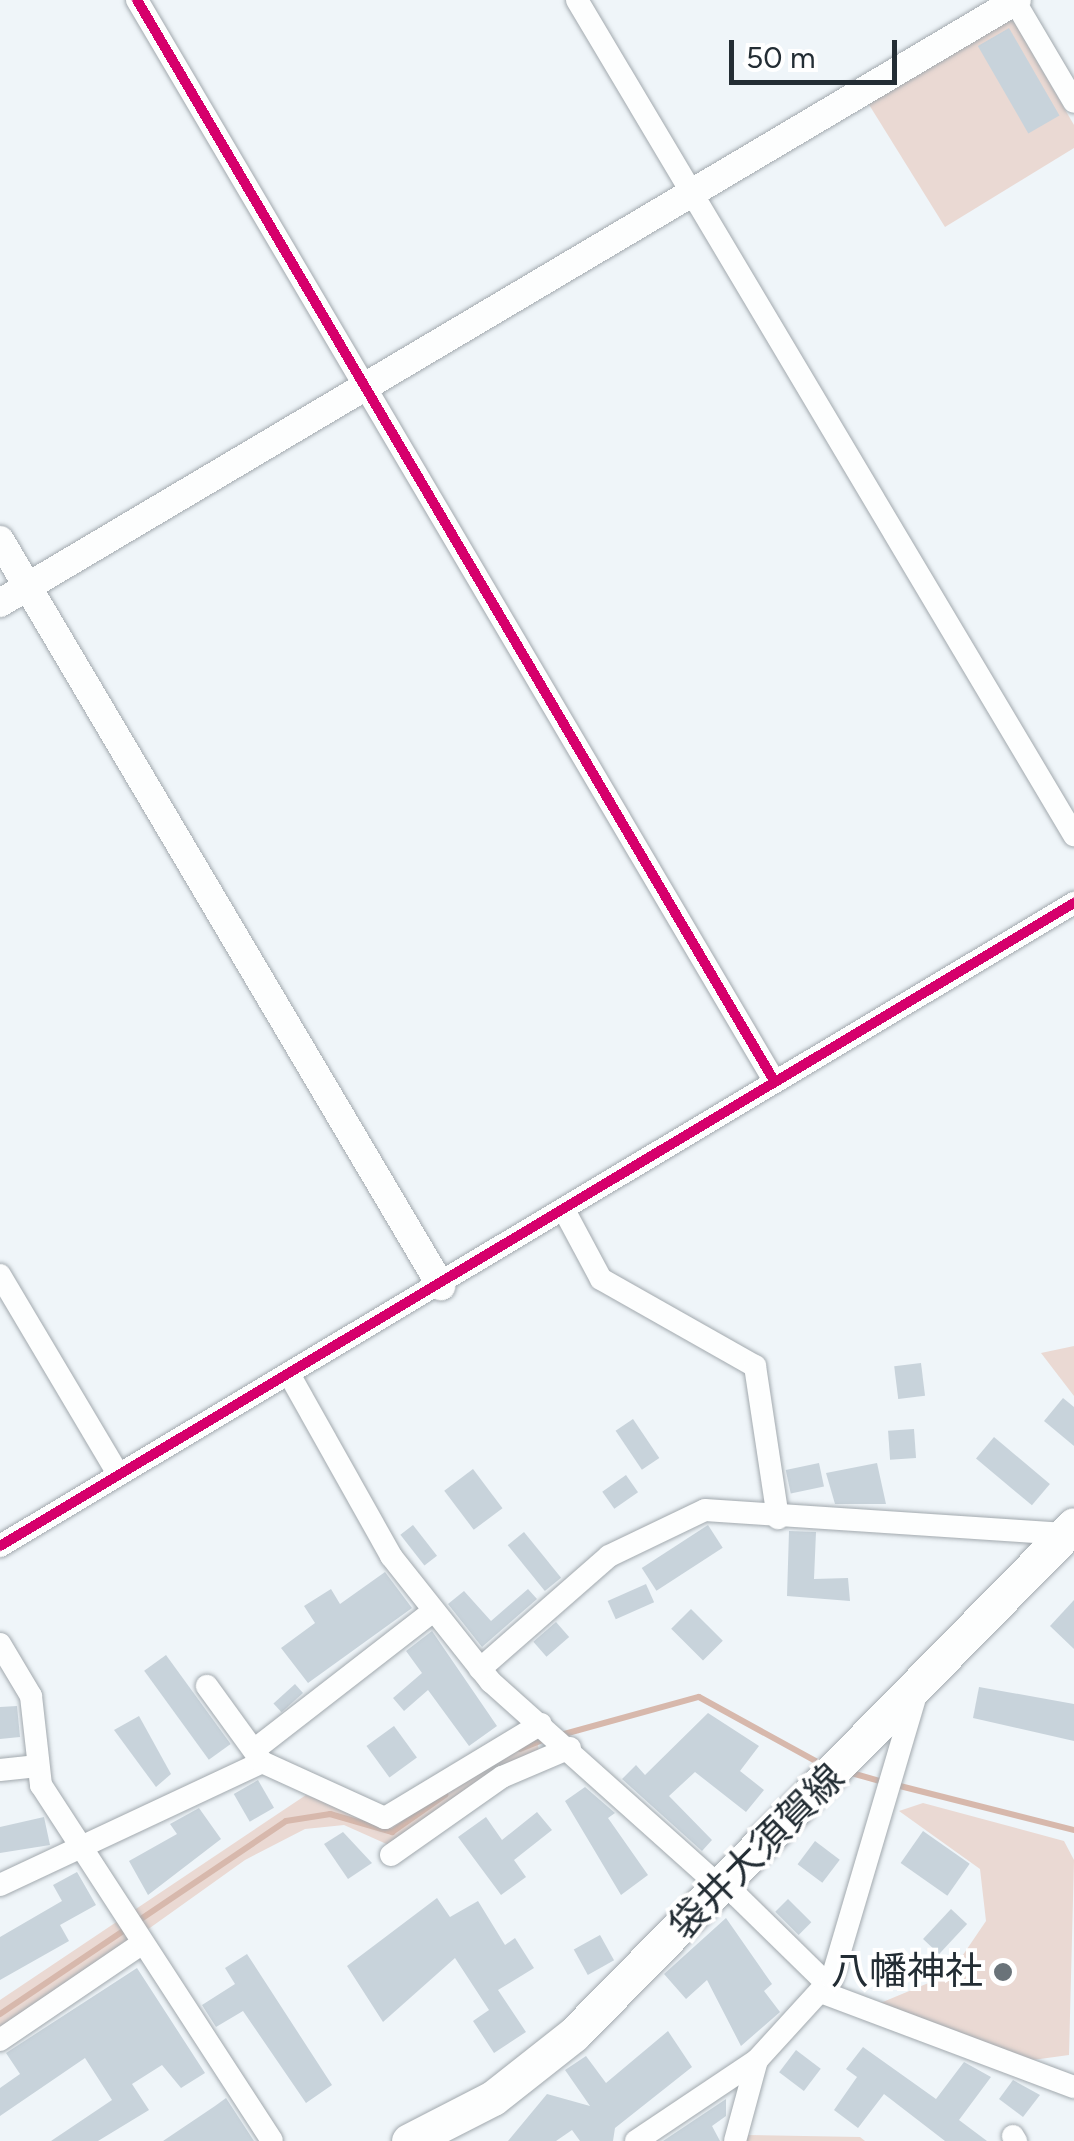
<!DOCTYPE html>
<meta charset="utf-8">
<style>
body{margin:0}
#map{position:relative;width:1074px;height:2141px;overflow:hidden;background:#eff5f9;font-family:Figtree,"Noto Sans JP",sans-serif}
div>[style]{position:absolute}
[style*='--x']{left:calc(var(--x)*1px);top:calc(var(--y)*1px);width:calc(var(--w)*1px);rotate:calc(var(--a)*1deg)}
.green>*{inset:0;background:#ead9d3}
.stream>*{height:6px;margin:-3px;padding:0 3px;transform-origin:3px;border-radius:3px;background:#d7b8ac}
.building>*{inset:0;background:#c8d3db;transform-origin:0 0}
.roads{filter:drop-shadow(0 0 2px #a2a9ae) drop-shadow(0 0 2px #a2a9ae)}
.minor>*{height:22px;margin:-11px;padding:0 11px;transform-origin:11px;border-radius:11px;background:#fdfefe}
.tertiary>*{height:28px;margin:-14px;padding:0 14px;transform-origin:14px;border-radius:14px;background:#fdfefe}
.primary>*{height:35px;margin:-17.5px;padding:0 17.5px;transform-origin:17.5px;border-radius:17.5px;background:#fdfefe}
.cycleway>*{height:10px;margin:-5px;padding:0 5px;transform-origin:5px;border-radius:5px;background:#d6006c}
.dots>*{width:28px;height:28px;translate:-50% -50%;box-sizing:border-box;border:5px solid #fff;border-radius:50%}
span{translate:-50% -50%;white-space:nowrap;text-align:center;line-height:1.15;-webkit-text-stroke:8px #fff;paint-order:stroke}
.street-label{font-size:38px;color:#232d34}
.poi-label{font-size:38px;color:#232d34}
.right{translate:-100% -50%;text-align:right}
.scale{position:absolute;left:729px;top:40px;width:168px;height:45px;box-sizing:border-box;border:5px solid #232d34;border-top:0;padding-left:12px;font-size:30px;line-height:35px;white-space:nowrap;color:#232d34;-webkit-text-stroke:8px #fff;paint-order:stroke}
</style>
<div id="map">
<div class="green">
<div style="clip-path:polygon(1010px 15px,1074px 125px,1074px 148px,945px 227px,868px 103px)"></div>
<div style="clip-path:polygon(1074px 1346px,1074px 1396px,1041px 1353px)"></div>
<div style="clip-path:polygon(536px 1726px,539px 1753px,391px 1846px,344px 1825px,305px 1829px,245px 1860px,0 2035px,0 2000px,306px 1795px,384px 1822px)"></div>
<div style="clip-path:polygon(923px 1803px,1064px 1841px,1074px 1860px,1069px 2055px,1011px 2063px,866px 2009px,950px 1974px,986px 1921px,980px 1869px,899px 1811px)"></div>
<div style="clip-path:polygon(747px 2135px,860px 2137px,865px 2141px,745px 2141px)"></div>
</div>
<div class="stream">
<div style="--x:557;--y:1736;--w:147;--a:-15.4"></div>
<div style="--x:699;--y:1697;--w:139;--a:28.8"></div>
<div style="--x:520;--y:1749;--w:27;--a:-22"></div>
<div style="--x:848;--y:1772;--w:37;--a:16"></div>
<div style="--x:896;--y:1785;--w:184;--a:14.2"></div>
<div style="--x:0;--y:2014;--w:345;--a:-34"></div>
<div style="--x:286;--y:1821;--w:45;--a:-9"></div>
<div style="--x:330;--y:1814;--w:65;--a:16.2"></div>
<div style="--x:392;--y:1832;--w:65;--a:-34.9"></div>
</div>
<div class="building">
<div style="left:1009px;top:28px;width:101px;height:36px;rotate:60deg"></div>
<div style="left:921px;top:1363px;width:33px;height:27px;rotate:83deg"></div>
<div style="clip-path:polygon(1063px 1398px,1074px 1407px,1074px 1446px,1044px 1421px)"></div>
<div style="left:633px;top:1419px;width:47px;height:21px;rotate:56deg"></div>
<div style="left:914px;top:1429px;width:29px;height:26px;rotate:86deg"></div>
<div style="left:994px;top:1437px;width:73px;height:28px;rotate:40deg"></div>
<div style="left:819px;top:1463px;width:24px;height:34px;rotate:78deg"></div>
<div style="clip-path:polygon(877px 1463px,886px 1504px,835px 1504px,826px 1473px)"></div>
<div style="left:473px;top:1469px;width:49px;height:36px;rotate:53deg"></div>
<div style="left:626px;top:1475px;width:21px;height:29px;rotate:55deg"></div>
<div style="left:413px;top:1525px;width:39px;height:16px;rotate:52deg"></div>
<div style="left:708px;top:1525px;width:27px;height:79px;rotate:57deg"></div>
<div style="clip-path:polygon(789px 1531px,816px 1532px,814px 1579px,848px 1578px,850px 1601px,787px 1596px)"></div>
<div style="left:524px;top:1532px;width:59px;height:21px;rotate:51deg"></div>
<div style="clip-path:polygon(385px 1572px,412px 1608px,308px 1683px,281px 1648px,315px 1623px,304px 1606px,331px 1589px,340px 1604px)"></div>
<div style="left:646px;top:1584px;width:20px;height:42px;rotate:66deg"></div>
<div style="clip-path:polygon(528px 1589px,537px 1599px,482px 1647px,448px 1604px,464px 1591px,491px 1621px)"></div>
<div style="clip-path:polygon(1074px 1600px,1074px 1649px,1050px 1626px)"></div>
<div style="left:691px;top:1609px;width:45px;height:28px;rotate:45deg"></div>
<div style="left:556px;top:1622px;width:20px;height:30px;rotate:49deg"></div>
<div style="clip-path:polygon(432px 1631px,497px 1726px,469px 1746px,428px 1690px,404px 1711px,393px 1698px,422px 1673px,406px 1651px)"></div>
<div style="left:166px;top:1655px;width:110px;height:27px;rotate:54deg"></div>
<div style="left:295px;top:1684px;width:12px;height:29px;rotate:48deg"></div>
<div style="clip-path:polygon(979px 1687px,1074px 1704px,1074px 1741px,973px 1718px)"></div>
<div style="clip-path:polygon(17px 1706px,20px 1737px,0 1739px,0 1707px)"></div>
<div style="clip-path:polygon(708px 1713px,759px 1746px,740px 1771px,764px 1790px,746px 1812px,695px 1772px,669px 1796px,712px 1840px,702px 1851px,622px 1779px,636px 1765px,645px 1775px)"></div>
<div style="clip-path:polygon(139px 1716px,171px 1774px,156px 1787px,114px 1730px)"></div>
<div style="left:394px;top:1726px;width:39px;height:34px;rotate:54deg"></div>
<div style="left:258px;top:1780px;width:32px;height:28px;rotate:60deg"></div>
<div style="clip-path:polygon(585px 1787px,615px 1813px,608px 1818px,648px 1875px,621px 1895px,565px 1801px)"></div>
<div style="clip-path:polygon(199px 1808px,221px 1839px,148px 1895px,129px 1861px,177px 1834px,170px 1824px)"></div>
<div style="clip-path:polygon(537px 1812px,552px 1830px,514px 1860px,526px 1877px,501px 1895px,458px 1837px,486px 1817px,502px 1840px)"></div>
<div style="clip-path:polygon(44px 1817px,50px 1845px,0 1853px,0 1827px)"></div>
<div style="left:923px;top:1831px;width:57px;height:39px;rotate:35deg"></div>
<div style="clip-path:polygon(343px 1832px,372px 1863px,348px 1879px,324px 1844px)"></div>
<div style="left:815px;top:1841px;width:31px;height:29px;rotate:37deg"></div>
<div style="clip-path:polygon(77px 1872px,96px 1905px,60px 1925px,69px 1941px,0 1980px,0 1937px,62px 1901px,53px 1885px)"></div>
<div style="clip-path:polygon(437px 1898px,450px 1917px,478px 1901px,505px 1945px,515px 1938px,534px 1968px,498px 1990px,526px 2032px,494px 2053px,473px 2021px,489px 2010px,455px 1958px,383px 2022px,347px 1966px)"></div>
<div style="left:788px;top:1899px;width:33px;height:18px;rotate:45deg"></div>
<div style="left:951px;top:1909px;width:22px;height:41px;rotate:43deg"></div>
<div style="clip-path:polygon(726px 1918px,772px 1984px,764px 1991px,780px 2012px,741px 2046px,707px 1980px,686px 1999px,664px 1974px)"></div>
<div style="left:600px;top:1935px;width:29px;height:30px;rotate:61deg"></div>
<div style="clip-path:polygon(247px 1954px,332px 2085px,306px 2103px,243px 2011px,216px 2027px,202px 2005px,235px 1984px,225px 1968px)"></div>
<div style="clip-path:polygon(137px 1968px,205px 2073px,181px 2088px,162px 2065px,132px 2084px,149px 2110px,98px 2141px,51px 2141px,112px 2100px,85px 2058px,0 2116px,0 2088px,20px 2074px,6px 2053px)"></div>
<div style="clip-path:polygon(668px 2031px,692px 2067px,615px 2128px,613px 2141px,580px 2141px,572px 2130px,556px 2141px,508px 2141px,547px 2094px,590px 2106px,565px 2070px,586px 2056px,606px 2083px)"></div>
<div style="clip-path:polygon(863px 2047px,936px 2099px,964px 2062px,991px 2077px,959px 2120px,987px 2141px,945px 2141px,884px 2094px,858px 2128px,834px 2110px,857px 2077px,846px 2069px)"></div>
<div style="left:796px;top:2050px;width:31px;height:28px;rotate:37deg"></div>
<div style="clip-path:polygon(1013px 2080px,1040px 2095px,1023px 2117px,999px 2099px)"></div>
<div style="clip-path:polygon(226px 2098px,254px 2141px,163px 2141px,215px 2106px)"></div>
<div style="clip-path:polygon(726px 2099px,726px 2116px,712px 2126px,720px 2141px,663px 2141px)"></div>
</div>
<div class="roads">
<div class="minor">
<div style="--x:137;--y:0;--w:1252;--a:59.48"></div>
<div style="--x:577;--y:0;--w:972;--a:59.24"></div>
<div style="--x:1014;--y:0;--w:118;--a:59.5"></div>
<div style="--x:564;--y:1210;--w:78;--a:61.8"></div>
<div style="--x:601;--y:1279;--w:177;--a:29.5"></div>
<div style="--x:755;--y:1366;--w:154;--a:81.4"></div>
<div style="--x:0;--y:1275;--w:231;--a:59.3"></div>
<div style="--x:289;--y:1374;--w:209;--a:60.7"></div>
<div style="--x:391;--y:1556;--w:161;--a:51.6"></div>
<div style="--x:491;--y:1682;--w:309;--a:41.8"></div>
<div style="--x:0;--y:1546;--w:1252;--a:-30.91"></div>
<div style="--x:0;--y:1644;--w:61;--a:59.2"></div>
<div style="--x:31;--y:1696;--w:90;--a:83.6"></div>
<div style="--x:41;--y:1785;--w:424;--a:57"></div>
<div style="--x:480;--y:1669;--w:171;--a:-41.2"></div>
<div style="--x:609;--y:1556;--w:106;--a:-25.6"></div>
<div style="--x:705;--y:1510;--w:361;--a:3.8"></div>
<div style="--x:254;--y:1750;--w:227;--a:-37.8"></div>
<div style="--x:262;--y:1762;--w:135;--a:24.5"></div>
<div style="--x:385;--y:1818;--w:182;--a:-31.1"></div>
<div style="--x:0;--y:1770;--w:38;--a:-6"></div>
<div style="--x:391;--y:1855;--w:136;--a:-35.1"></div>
<div style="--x:502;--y:1777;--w:74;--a:-23.1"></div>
<div style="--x:725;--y:1884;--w:143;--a:44.4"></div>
<div style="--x:0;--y:1885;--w:289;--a:-25.1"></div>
<div style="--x:262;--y:1762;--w:94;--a:-125.9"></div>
<div style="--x:821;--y:1992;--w:270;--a:20.6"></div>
<div style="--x:0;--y:2040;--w:171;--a:-34.2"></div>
<div style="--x:1013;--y:2136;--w:6;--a:59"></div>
<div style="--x:636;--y:2141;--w:146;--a:-33.8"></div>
<div style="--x:757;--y:2060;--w:111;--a:-47.6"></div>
<div style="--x:832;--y:1978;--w:299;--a:-73.5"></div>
<div style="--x:735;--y:2141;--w:84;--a:-74.8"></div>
</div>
<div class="tertiary">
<div style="--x:0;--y:540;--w:867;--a:59.41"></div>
<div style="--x:0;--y:603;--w:1182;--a:-30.66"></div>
</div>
<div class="primary">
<div style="--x:409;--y:2141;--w:94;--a:-27.1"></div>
<div style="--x:493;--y:2098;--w:103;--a:-38.3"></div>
<div style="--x:574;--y:2034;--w:713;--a:-45.51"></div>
</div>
</div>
<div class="cycleway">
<div style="--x:137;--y:0;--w:1252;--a:59.48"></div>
<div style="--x:0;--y:1546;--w:1252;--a:-30.91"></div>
</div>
<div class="dots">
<div style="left:1003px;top:1972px;background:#6a7379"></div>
</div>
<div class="street-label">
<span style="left:757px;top:1852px;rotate:-45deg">袋井大須賀線</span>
</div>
<div class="poi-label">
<span class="right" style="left:983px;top:1972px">八幡神社</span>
</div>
<div class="scale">50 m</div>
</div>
